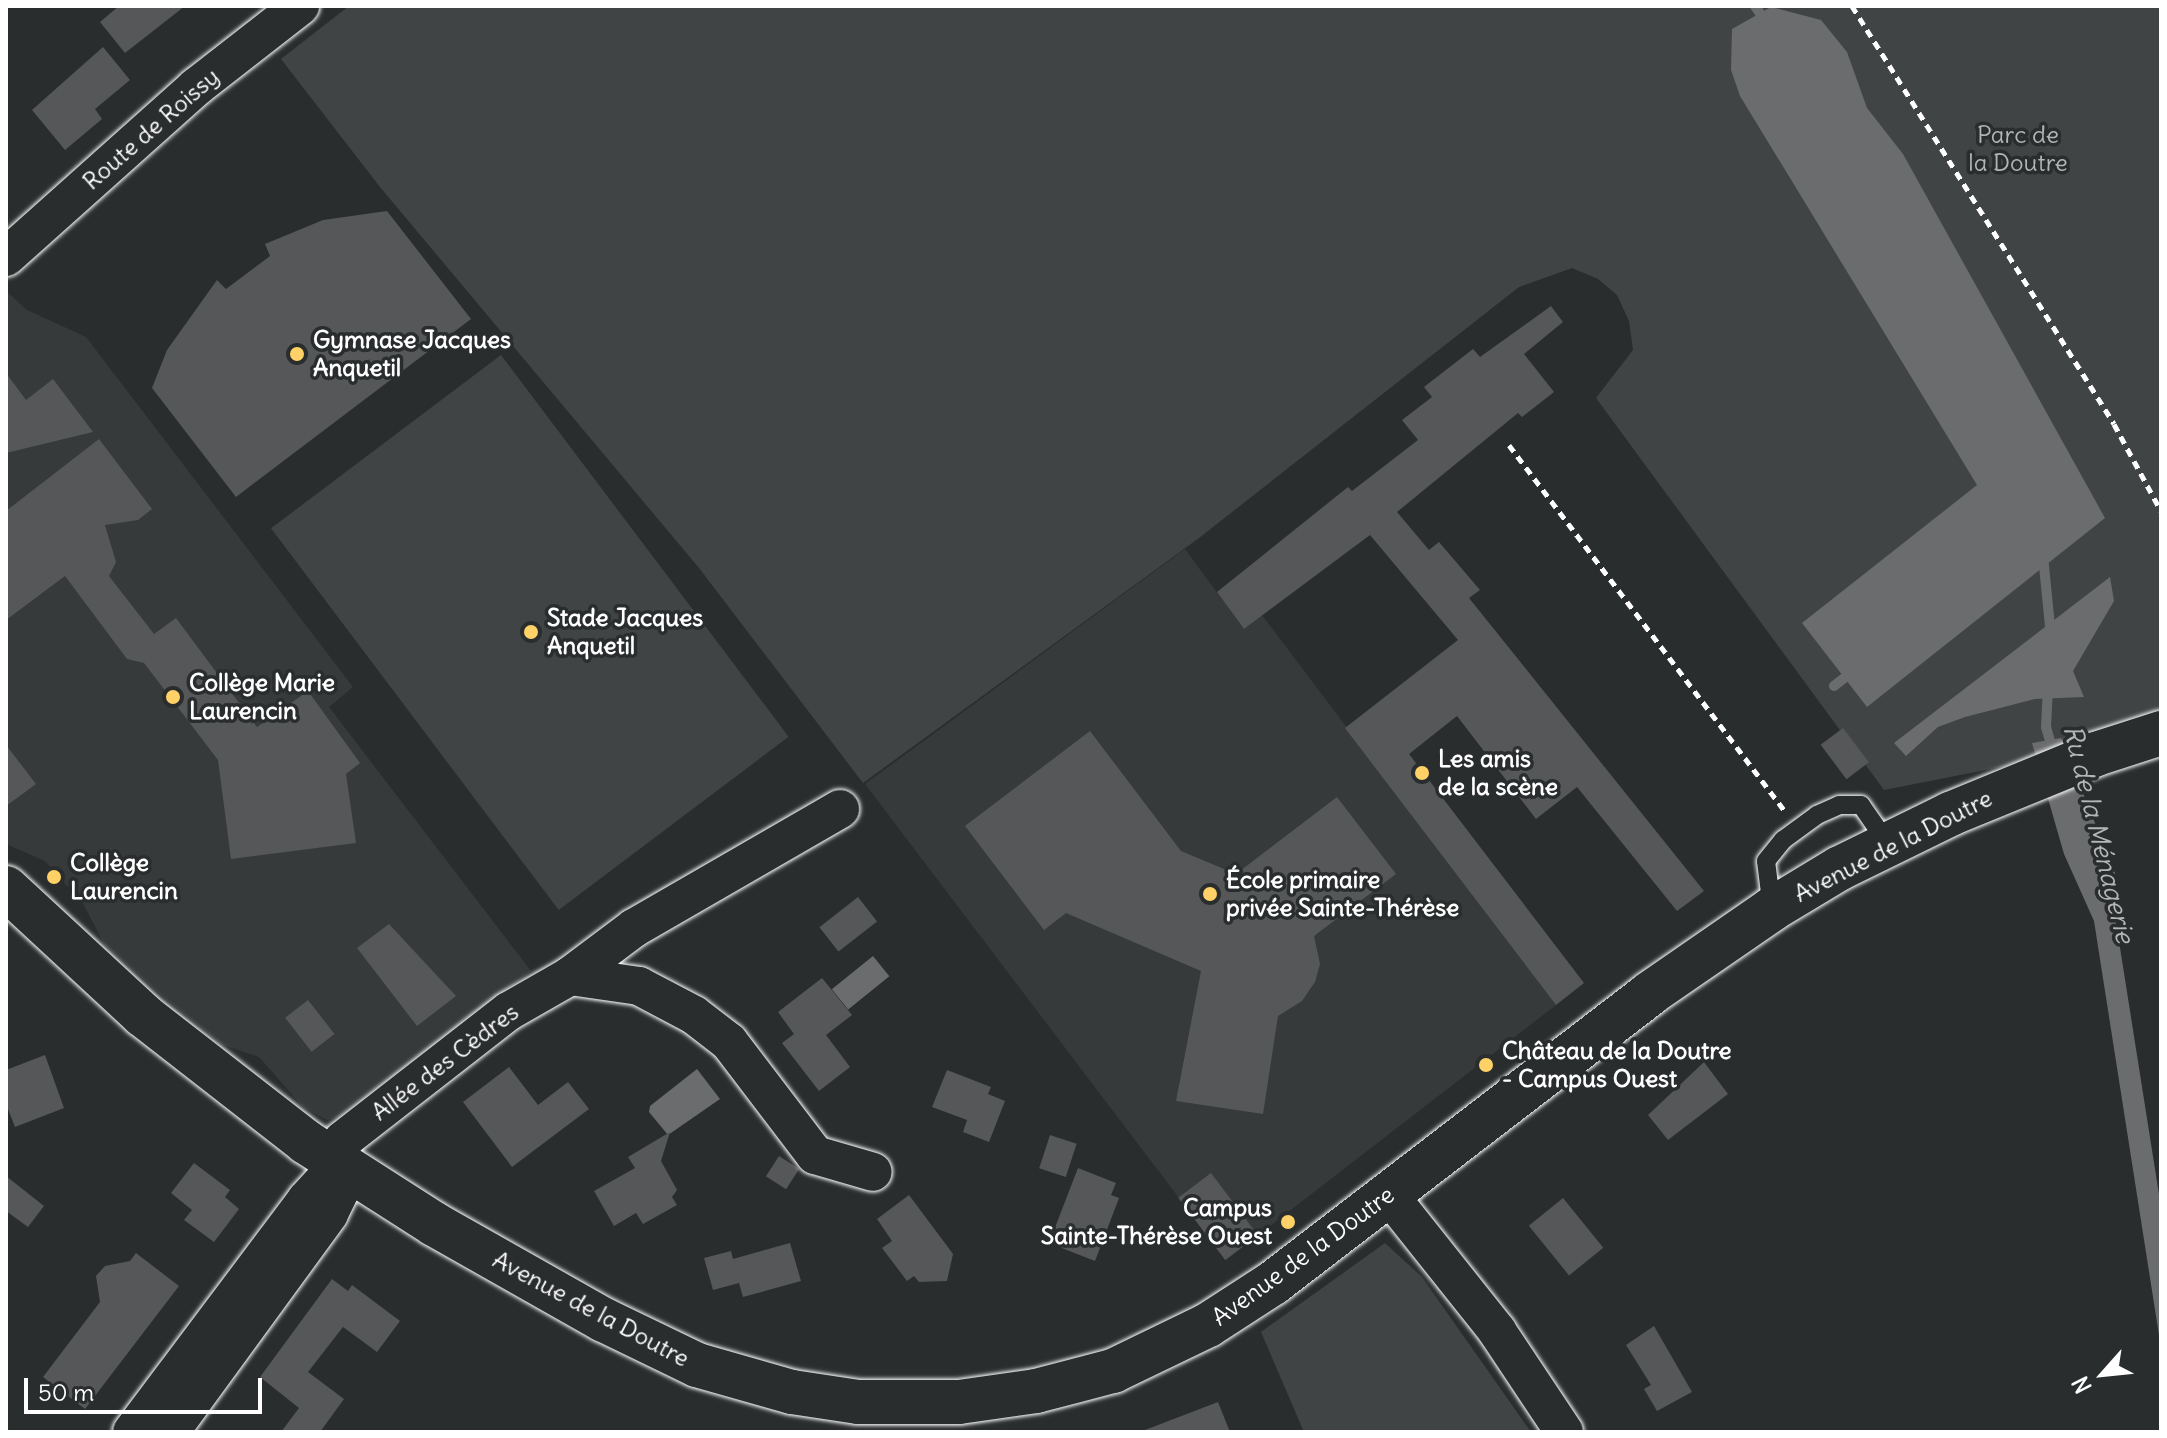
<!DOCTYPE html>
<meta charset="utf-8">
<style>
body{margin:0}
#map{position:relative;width:2167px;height:1438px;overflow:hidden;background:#2a2d2e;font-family:Delius,sans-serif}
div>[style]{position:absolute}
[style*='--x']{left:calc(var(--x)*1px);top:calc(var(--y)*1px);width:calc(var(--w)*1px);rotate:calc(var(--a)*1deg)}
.built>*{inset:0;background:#373a3b}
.green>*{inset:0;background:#414445;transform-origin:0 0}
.water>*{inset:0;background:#6a6c6d;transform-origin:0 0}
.stream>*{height:10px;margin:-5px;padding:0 5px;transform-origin:5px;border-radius:5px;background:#6a6c6d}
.building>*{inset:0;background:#555758;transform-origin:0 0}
.path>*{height:5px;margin-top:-2.5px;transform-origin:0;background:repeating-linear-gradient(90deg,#fff 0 8px,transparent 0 14px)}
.roads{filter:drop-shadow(0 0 2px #fff) drop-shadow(0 0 2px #fff)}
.lane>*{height:18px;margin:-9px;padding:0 9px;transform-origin:9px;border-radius:9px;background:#2a2d2e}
.street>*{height:38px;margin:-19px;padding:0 19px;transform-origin:19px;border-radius:19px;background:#2a2d2e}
.secondary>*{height:44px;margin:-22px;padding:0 22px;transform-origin:22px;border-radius:22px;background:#2a2d2e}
.dots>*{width:22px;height:22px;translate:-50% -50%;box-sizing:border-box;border:4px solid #2a2d2e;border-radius:50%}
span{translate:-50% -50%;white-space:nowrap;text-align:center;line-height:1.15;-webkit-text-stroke:7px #2a2d2e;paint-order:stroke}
.street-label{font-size:24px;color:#fff}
.park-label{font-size:24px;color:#b3b4b5}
.poi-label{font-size:24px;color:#fff;font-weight:700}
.left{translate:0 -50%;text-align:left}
.right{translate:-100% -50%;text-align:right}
.water-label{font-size:26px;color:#b4b6b6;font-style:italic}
.frame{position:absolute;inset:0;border:8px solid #fff;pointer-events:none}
.north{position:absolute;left:2063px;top:1334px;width:80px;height:80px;-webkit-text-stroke:6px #2a2d2e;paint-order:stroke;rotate:243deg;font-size:22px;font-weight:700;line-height:32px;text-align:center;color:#fff}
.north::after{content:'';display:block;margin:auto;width:28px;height:36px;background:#fff;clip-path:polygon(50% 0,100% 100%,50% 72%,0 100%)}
.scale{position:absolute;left:24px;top:1378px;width:238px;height:36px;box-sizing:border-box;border:4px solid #fff;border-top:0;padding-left:10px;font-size:24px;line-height:28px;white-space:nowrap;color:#fff;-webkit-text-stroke:6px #2a2d2e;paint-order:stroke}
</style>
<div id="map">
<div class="built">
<div style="clip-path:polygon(6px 291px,27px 310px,86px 337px,353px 687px,329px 707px,531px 971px,340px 1117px,327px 1120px,303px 1107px,259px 1057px,223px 1045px,168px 1001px,104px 944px,84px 905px,45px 861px,6px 844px)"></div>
<div style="clip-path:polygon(1185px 549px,1244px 629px,1262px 615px,1556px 1005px,1226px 1260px,865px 784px)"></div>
</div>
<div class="green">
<div style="clip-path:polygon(349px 6px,2161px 6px,2161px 709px,2021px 763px,1884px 790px,1596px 398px,1633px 350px,1629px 321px,1617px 295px,1598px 279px,1572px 268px,1519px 287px,1199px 538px,863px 783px,699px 568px,380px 187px,281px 59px)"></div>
<div style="left:501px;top:355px;width:478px;height:288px;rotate:53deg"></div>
<div style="clip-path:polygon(1385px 1243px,1422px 1277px,1531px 1432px,1304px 1432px,1261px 1332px)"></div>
</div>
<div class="water">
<div style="clip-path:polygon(1771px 7px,1821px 20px,1847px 52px,1867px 108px,1903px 154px,2105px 518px,1867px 707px,1802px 623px,1977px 485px,1740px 96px,1731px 70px,1732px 29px)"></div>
<div style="clip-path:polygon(2110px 577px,2114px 601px,2073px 671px,2084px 697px,2035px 699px,1965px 717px,1938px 727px,1906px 756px,1894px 743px)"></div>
<div style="clip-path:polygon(2061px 738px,2115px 873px,2115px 916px,2161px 1207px,2161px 1348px,2094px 921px,2064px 854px,2032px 743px)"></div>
<div style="left:873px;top:956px;width:26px;height:53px;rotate:51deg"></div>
<div style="clip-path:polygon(697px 1069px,720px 1099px,668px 1135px,649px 1112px,650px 1106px)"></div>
</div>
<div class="stream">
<div style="--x:1755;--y:6;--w:22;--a:56"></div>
<div style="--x:2043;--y:556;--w:80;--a:84.3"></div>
<div style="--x:1834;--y:686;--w:23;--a:-38"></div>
<div style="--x:2048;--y:688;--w:39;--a:93"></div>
<div style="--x:2046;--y:727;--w:25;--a:74"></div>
</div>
<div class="building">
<div style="clip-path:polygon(119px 6px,185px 6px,125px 53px,100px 22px)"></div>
<div style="clip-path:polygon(103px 47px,130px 80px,95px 109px,102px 119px,65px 150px,32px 110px)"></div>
<div style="clip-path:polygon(387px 211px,471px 319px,236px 497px,152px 388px,167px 350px,217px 280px,226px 289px,270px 256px,265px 244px,323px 220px)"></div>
<div style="clip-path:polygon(1551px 306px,1563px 322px,1524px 354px,1554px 392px,1522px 417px,1518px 413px,1397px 512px,1429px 550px,1439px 542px,1480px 590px,1469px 598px,1704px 891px,1677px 911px,1577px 787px,1536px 819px,1457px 716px,1409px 754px,1584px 983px,1556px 1005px,1345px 728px,1458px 640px,1370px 535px,1244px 629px,1217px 592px,1348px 487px,1352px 491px,1418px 440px,1402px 420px,1432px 397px,1424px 387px,1473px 349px,1480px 357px)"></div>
<div style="clip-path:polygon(6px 373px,26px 400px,53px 379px,93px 432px,6px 453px)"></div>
<div style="clip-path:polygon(99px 439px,152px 509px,138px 520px,105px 525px,116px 562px,109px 576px,154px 634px,176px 618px,257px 727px,308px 691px,360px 763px,346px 774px,356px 843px,231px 859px,218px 760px,144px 663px,127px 659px,65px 576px,6px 620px,6px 511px)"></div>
<div style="left:1843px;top:728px;width:43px;height:28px;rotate:53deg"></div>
<div style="clip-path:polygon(1090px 731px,1181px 851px,1236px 874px,1337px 797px,1396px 874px,1314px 936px,1320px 964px,1315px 982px,1302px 1001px,1278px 1016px,1263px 1114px,1176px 1101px,1201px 971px,1066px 913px,1044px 930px,965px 826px)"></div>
<div style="clip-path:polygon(6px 745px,36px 784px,6px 806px)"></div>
<div style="left:858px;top:897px;width:31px;height:49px;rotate:52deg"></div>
<div style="clip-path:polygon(389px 924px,456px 996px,417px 1026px,357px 948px)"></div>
<div style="clip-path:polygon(822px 978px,852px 1015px,826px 1035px,850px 1067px,819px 1091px,782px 1043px,794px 1034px,778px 1012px)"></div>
<div style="left:308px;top:1000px;width:43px;height:29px;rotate:52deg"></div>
<div style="clip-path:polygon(45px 1055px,64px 1108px,15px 1127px,6px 1104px,6px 1070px)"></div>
<div style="clip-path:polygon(1704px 1062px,1728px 1094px,1668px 1140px,1648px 1115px)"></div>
<div style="clip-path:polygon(509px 1067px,538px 1105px,568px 1082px,589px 1109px,512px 1167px,463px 1102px)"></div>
<div style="clip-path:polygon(947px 1070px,991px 1087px,988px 1094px,1005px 1101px,989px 1142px,963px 1132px,967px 1120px,932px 1107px)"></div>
<div style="clip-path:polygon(670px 1132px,661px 1161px,677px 1190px,672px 1197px,677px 1205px,643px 1224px,636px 1213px,614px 1226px,594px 1191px,635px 1168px,628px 1157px)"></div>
<div style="left:1050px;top:1135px;width:28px;height:35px;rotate:18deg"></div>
<div style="left:779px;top:1156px;width:24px;height:24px;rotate:33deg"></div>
<div style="clip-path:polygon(194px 1163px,230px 1190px,225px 1197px,239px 1209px,214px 1242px,184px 1220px,192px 1210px,171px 1193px)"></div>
<div style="clip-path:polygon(1078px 1168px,1116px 1183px,1111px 1195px,1119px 1198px,1095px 1261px,1049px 1243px)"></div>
<div style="left:1211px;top:1173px;width:78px;height:41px;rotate:53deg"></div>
<div style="clip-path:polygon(6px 1176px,44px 1206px,28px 1227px,6px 1211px)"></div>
<div style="clip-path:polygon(909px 1195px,953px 1254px,947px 1281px,919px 1282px,914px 1276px,907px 1281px,882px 1248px,892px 1241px,877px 1219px)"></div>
<div style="left:1563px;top:1198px;width:64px;height:44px;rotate:51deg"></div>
<div style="clip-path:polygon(790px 1243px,801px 1281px,743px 1297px,739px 1283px,713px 1290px,704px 1258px,731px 1251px,733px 1259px)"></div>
<div style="clip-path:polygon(136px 1253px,179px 1286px,85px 1409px,43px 1377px,100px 1302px,96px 1276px,105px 1266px,130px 1261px)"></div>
<div style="clip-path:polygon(332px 1279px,348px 1291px,352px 1285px,400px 1321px,377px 1352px,343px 1327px,308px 1372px,344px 1399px,320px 1432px,281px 1432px,299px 1408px,260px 1377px)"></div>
<div style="clip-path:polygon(1654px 1326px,1692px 1392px,1657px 1411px,1644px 1389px,1651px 1385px,1626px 1345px)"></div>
<div style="clip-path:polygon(1218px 1402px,1230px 1432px,1145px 1432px,1145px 1430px)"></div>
</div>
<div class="path">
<div style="--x:1852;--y:6;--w:493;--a:57.9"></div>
<div style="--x:2114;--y:424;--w:99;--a:61.6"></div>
<div style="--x:1509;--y:445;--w:458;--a:53"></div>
</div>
<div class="roads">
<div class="lane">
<div style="--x:1772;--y:909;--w:48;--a:-97.1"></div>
<div style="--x:1766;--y:861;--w:27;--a:-51"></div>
<div style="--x:1783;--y:840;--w:42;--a:-36.3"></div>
<div style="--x:1817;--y:815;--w:24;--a:-24"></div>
<div style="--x:1839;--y:805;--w:22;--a:0"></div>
<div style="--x:1861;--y:805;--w:47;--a:55.3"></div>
</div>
<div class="street">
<div style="--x:6;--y:257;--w:255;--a:-41.8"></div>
<div style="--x:196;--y:87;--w:132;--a:-37.9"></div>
<div style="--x:570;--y:976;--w:70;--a:8.2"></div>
<div style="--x:639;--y:986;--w:62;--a:27.8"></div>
<div style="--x:694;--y:1015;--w:44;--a:37.6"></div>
<div style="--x:729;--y:1042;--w:142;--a:52.7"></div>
<div style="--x:815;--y:1155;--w:60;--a:16.3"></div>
<div style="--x:339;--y:1164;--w:24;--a:-81"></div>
<div style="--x:343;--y:1140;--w:210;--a:-37.9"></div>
<div style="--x:509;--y:1011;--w:70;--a:-29.8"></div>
<div style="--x:570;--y:976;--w:80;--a:-36.9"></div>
<div style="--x:634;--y:928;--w:238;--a:-30"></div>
<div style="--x:1389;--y:1195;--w:174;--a:51.5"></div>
<div style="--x:1497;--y:1331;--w:121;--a:56.4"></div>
<div style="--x:132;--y:1432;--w:290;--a:-53.1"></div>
<div style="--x:306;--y:1200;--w:49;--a:-47.5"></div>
<div style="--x:339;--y:1164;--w:27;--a:88"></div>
<div style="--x:340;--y:1191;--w:25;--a:116"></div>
<div style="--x:329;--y:1214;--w:270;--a:126.1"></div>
</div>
<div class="secondary">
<div style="--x:6;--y:888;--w:187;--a:42.8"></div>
<div style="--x:143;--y:1015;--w:207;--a:37.9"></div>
<div style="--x:306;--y:1142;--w:152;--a:32.6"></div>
<div style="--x:434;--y:1224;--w:195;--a:29.5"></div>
<div style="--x:604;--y:1320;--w:103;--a:25.8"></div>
<div style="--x:697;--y:1365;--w:99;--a:15.9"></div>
<div style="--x:792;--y:1392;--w:67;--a:8.6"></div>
<div style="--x:858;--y:1402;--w:101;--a:0"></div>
<div style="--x:959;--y:1402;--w:78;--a:-8.1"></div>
<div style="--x:1036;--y:1391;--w:80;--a:-14.6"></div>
<div style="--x:1113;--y:1371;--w:106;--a:-25.8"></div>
<div style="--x:1208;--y:1325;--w:77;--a:-32.9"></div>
<div style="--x:1273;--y:1283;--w:474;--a:-37.5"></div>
<div style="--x:1649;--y:994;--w:150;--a:-34.6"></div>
<div style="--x:1772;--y:909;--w:79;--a:-31.1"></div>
<div style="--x:1840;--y:868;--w:123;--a:-26.1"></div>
<div style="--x:1950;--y:814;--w:158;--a:-22.3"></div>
<div style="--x:2096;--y:754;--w:68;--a:-17.9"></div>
</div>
</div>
<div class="dots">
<div style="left:297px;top:354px;background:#ffd166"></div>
<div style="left:531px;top:632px;background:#ffd166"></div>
<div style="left:173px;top:697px;background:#ffd166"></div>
<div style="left:1422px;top:773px;background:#ffd166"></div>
<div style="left:54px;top:877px;background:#ffd166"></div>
<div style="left:1210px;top:894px;background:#ffd166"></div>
<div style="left:1486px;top:1065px;background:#ffd166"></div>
<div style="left:1288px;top:1222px;background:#ffd166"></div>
</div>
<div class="street-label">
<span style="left:151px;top:129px;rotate:-41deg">Route de Roissy</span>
<span style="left:1893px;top:846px;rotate:-27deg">Avenue de la Doutre</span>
<span style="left:445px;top:1062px;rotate:-37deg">Allée des Cèdres</span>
<span style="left:1303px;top:1256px;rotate:-36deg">Avenue de la Doutre</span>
<span style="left:591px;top:1309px;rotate:28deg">Avenue de la Doutre</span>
</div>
<div class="park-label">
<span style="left:2018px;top:149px">Parc de<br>la Doutre</span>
</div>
<div class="poi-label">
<span class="left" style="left:313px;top:354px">Gymnase Jacques<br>Anquetil</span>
<span class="left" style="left:547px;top:632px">Stade Jacques<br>Anquetil</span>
<span class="left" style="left:189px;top:697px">Collège Marie<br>Laurencin</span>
<span class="left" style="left:1438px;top:773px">Les amis<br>de la scène</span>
<span class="left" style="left:70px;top:877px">Collège<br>Laurencin</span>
<span class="left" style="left:1226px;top:894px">École primaire<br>privée Sainte-Thérèse</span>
<span class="left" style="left:1502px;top:1065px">Château de la Doutre<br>- Campus Ouest</span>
<span class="right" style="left:1272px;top:1222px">Campus<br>Sainte-Thérèse Ouest</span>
</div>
<div class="water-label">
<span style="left:2099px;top:834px;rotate:76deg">Ru de la Ménagerie</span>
</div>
<div class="frame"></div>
<div class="north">N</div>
<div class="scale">50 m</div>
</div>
